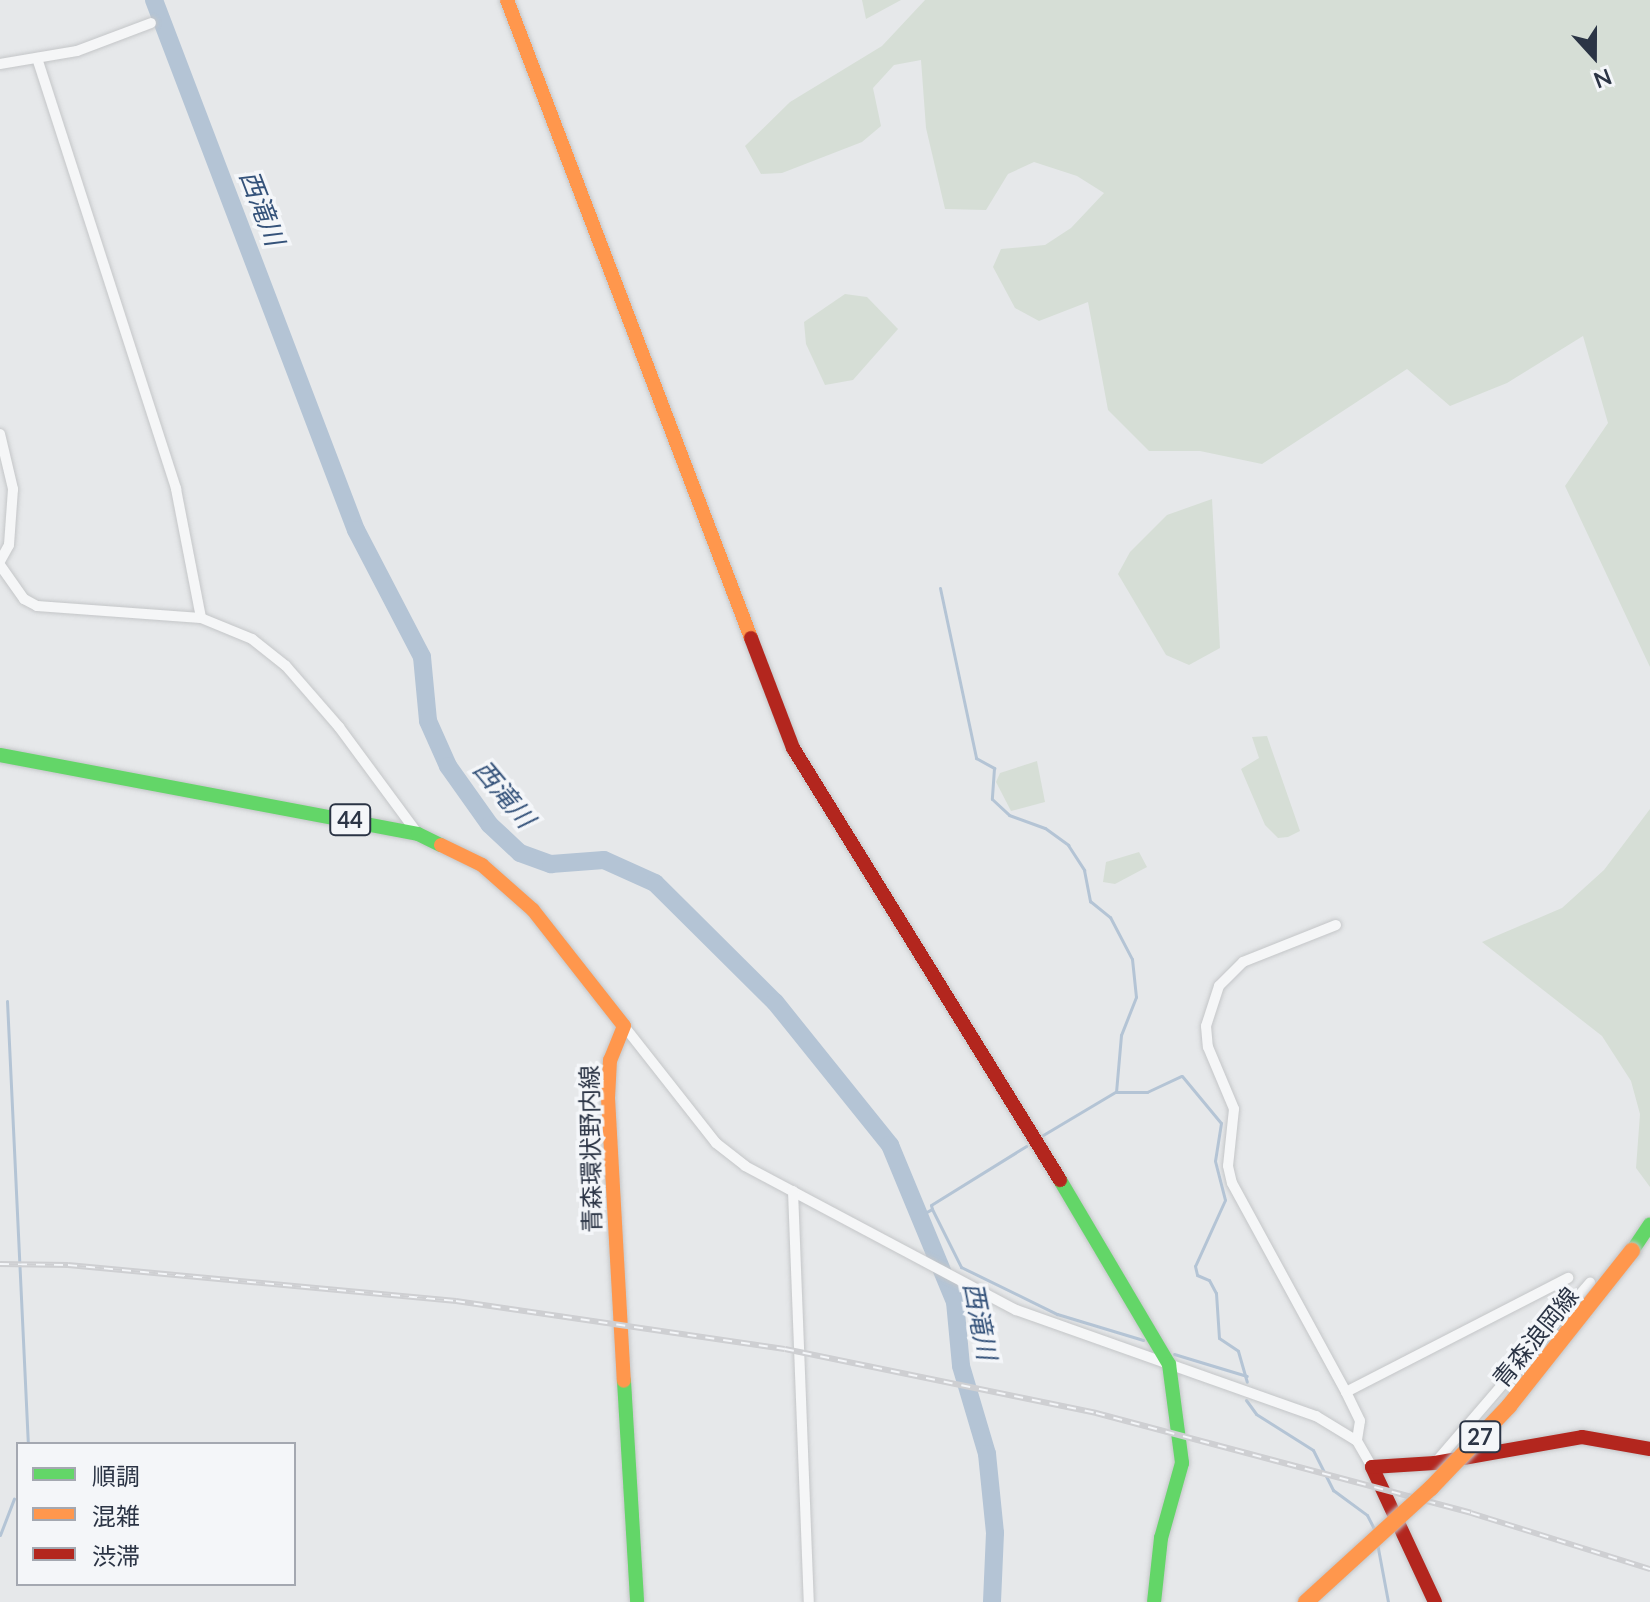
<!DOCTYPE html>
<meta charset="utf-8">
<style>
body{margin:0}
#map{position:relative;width:1650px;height:1602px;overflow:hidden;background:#e6e8ea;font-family:Lato,"Noto Sans JP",sans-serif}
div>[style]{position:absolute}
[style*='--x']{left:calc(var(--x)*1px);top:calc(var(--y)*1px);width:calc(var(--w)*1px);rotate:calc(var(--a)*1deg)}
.green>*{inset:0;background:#d6ded6}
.stream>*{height:3px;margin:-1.5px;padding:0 1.5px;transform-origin:1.5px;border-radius:1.5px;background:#b4c4d5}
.river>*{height:18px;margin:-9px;padding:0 9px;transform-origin:9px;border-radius:9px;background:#b4c4d5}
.roads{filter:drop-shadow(0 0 2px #c4c6c8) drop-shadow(0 0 2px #c4c6c8)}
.street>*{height:10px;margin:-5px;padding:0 5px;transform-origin:5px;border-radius:5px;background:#f5f6f7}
.fast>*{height:14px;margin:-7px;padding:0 7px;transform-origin:7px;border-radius:7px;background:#63d668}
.slow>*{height:14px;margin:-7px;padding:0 7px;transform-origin:7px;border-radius:7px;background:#ff974d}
.jam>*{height:14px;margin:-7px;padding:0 7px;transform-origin:7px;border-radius:7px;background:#b3261e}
.rail>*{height:6px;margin-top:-3px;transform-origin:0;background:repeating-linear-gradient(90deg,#f4f6f9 0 9px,#cecfd2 0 18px);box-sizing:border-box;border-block:2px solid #cecfd2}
.bridges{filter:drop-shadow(0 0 2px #c2c5c8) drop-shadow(0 0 2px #c2c5c8)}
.slow-bridge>*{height:16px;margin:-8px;padding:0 8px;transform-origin:8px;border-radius:8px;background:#ff974d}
span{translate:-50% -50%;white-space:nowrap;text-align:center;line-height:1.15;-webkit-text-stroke:7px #f4f6f9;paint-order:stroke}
.shield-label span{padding:2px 6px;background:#f4f6f9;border:2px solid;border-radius:6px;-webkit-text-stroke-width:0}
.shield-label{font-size:22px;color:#2b3445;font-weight:700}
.street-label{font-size:24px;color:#2b3445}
.water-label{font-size:26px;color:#34527a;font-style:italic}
.legend{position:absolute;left:16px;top:1442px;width:280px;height:144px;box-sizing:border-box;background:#f4f6f9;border:2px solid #a4a8b1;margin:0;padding:10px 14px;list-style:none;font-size:24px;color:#2b3445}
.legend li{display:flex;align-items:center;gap:16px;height:40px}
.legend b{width:40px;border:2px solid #a4a8b1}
.north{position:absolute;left:1554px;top:16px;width:80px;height:80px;-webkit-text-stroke:6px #f4f6f9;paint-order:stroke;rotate:159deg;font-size:22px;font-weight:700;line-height:32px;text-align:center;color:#2b3445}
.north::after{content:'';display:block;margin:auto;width:28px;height:36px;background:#2b3445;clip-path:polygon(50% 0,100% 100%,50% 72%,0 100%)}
</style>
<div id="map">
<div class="green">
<div style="clip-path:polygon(862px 0,901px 0,866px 19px)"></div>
<div style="clip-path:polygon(925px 0,1650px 0,1650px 667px,1565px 486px,1608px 423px,1583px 336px,1507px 383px,1450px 406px,1407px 369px,1262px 464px,1200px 451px,1149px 451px,1108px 410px,1088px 302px,1039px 321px,1015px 308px,993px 267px,1001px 249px,1045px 245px,1071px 228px,1104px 193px,1077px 176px,1034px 162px,1008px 174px,986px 210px,945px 209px,926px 128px,921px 60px,894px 65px,873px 88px,881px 126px,862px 142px,782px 173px,761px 174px,745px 146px,790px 102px,882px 46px)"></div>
<div style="clip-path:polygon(845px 294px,867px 297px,898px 329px,853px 380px,825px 385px,806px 344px,804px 322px)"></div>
<div style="clip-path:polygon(1212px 499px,1220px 648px,1189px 665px,1166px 655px,1118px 574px,1130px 552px,1167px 515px)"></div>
<div style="clip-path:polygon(1267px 736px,1300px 831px,1288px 837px,1278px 838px,1265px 825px,1241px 769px,1259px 758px,1252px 737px)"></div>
<div style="clip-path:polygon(1037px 761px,1045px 802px,1011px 811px,996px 782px,1000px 773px)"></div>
<div style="clip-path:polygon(1650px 809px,1650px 1187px,1636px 1168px,1640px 1114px,1631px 1081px,1602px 1036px,1482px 942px,1562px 908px,1604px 870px)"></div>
<div style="clip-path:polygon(1139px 852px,1147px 867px,1115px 884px,1103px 882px,1106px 862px)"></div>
</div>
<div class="stream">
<div style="--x:940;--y:588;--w:174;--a:78"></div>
<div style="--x:976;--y:758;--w:21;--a:29"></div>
<div style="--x:994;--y:768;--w:31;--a:94"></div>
<div style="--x:992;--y:799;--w:23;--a:43"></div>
<div style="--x:1009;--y:815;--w:38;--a:20"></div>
<div style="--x:1045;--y:828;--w:29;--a:36"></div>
<div style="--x:1068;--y:845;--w:30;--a:57"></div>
<div style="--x:1084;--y:870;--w:32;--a:79"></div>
<div style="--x:1090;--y:901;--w:26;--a:39"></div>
<div style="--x:1110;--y:917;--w:47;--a:62.4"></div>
<div style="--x:1132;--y:959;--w:38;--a:84"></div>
<div style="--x:1136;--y:997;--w:41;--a:111.5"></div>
<div style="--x:1121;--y:1035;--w:57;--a:95"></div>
<div style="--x:1116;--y:1092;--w:31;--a:0"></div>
<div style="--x:1147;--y:1092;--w:38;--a:-25"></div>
<div style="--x:1182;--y:1076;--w:61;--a:50.3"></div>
<div style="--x:1221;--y:1123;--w:38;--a:99"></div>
<div style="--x:1215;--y:1161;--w:40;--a:75.6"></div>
<div style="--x:1225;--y:1200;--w:72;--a:114.4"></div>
<div style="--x:1195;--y:1266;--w:9;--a:77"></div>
<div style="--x:1197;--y:1275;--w:13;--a:23"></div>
<div style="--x:1209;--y:1280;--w:15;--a:62"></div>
<div style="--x:1216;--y:1293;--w:45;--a:86.2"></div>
<div style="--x:1219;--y:1338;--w:23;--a:34"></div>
<div style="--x:1238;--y:1351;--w:32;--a:74"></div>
<div style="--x:7;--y:1001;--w:443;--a:87.3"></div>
<div style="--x:1043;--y:1135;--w:84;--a:-30.8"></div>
<div style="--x:932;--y:1209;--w:4;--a:-104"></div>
<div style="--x:931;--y:1205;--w:112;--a:-31.8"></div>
<div style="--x:923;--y:1214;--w:10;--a:-29"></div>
<div style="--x:932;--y:1209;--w:65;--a:63.4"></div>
<div style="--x:961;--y:1267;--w:107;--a:26.1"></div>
<div style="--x:1057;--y:1314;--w:90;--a:16.8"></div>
<div style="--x:1174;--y:1354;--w:76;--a:16.8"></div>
<div style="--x:1246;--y:1400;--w:17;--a:54"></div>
<div style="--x:1256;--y:1414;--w:67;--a:32.3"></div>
<div style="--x:1313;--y:1450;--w:45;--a:63.4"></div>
<div style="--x:1333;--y:1490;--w:42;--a:36.3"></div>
<div style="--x:1367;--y:1515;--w:18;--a:63"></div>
<div style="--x:0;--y:1535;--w:39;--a:-69"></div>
<div style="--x:1377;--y:1543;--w:60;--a:79.4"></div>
</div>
<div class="river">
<div style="--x:154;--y:0;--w:567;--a:69.14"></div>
<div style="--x:356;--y:530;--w:143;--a:62.5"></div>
<div style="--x:422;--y:657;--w:64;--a:84.6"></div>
<div style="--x:428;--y:721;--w:49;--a:66"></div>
<div style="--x:448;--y:766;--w:72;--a:54.6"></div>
<div style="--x:490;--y:825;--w:41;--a:43"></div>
<div style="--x:520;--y:853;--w:33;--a:20"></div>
<div style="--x:551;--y:864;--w:53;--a:-4.3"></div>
<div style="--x:604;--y:860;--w:56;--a:24.3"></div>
<div style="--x:655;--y:883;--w:169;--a:44.8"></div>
<div style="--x:775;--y:1002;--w:184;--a:51.2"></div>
<div style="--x:890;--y:1145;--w:170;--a:67.5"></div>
<div style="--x:955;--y:1302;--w:64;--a:84.6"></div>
<div style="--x:961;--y:1366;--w:92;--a:73.5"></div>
<div style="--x:987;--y:1454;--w:79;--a:84.2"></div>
<div style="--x:995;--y:1533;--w:69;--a:92.5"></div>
</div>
<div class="roads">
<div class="street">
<div style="--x:37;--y:58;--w:453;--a:72.1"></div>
<div style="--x:176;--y:489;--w:131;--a:79"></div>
<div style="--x:0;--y:64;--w:78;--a:-9.6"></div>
<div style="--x:77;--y:51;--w:79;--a:-20.7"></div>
<div style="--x:0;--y:434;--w:57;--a:76.7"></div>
<div style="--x:13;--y:489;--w:56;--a:94.1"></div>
<div style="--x:9;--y:545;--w:18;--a:119"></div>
<div style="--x:0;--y:565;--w:42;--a:54.8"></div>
<div style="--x:24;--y:599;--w:15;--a:28"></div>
<div style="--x:37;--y:606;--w:164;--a:4.2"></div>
<div style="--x:201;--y:618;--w:55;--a:22.4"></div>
<div style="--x:252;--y:639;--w:43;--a:38.5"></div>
<div style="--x:286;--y:666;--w:81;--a:49"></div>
<div style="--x:339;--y:727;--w:133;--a:53.6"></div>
<div style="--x:1336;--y:925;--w:100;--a:158.3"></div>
<div style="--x:1243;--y:962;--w:34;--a:135"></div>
<div style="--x:1219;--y:986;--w:42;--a:108"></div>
<div style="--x:1206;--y:1026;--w:21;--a:85"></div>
<div style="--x:1208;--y:1047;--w:67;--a:67.2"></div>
<div style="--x:1234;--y:1109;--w:57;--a:96"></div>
<div style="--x:1228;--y:1166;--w:17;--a:77"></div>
<div style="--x:1232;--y:1183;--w:238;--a:61.4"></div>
<div style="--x:1346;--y:1392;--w:32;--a:64"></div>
<div style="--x:1360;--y:1421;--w:20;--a:99"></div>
<div style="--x:624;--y:1026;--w:149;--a:51.8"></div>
<div style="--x:716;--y:1143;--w:37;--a:38"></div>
<div style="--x:745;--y:1166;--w:307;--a:28"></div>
<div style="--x:1016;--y:1310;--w:318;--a:19.5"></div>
<div style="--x:1316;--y:1416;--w:48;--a:31.4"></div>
<div style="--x:1357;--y:1441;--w:30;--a:60"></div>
<div style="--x:793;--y:1191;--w:411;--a:87.8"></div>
<div style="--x:1346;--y:1392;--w:250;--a:-27.2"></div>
<div style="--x:1435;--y:1463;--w:238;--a:-49.3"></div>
</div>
<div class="fast">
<div style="--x:0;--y:755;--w:425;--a:10.7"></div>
<div style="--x:418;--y:834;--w:25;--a:26"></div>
<div style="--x:1060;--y:1180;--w:214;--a:59.4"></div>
<div style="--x:1169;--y:1364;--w:100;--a:82.5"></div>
<div style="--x:1182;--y:1463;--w:78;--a:105.6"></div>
<div style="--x:1161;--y:1538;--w:64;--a:96.2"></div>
<div style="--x:1632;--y:1251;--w:32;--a:-56"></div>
<div style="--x:624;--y:1381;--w:221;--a:86.6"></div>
</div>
<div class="slow">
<div style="--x:507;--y:0;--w:683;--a:69.07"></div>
<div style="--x:441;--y:845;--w:46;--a:26"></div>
<div style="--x:482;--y:865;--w:68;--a:41.4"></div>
<div style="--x:533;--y:910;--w:147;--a:51.9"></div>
<div style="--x:624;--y:1026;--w:37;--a:112"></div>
<div style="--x:610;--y:1060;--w:38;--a:93"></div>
<div style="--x:608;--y:1098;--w:283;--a:86.8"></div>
</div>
<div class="jam">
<div style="--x:751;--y:638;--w:118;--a:69.1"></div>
<div style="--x:793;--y:748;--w:508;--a:58.28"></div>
<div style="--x:1435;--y:1602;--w:149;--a:-115"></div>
<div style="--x:1372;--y:1467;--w:63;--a:-3.6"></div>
<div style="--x:1435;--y:1463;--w:149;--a:-10"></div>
<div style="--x:1582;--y:1437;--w:69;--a:10"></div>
</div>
</div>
<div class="rail">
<div style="--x:0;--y:1264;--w:68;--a:0.8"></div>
<div style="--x:68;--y:1265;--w:390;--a:5.3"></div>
<div style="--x:456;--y:1301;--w:332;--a:8.3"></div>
<div style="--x:785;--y:1349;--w:318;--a:11.6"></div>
<div style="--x:1096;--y:1413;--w:388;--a:14.9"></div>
<div style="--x:1471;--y:1513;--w:188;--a:17.4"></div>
</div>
<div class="bridges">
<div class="slow-bridge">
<div style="--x:1306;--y:1602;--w:169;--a:-42.4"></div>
<div style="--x:1431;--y:1488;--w:113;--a:-46.4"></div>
<div style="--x:1509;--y:1406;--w:198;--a:-51.6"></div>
</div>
</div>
<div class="shield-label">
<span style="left:350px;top:820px">44</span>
<span style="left:1480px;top:1437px">27</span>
</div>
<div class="street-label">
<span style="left:590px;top:1149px;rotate:-91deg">青森環状野内線</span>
<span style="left:1535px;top:1337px;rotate:-51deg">青森浪岡線</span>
</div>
<div class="water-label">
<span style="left:262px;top:208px;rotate:69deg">西滝川</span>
<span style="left:504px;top:794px;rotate:50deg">西滝川</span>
<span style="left:980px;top:1321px;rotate:79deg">西滝川</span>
</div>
<ul class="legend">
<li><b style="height:10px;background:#63d668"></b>順調</li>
<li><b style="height:10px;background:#ff974d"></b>混雑</li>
<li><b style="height:10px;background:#b3261e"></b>渋滞</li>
</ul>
<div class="north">N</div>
</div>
